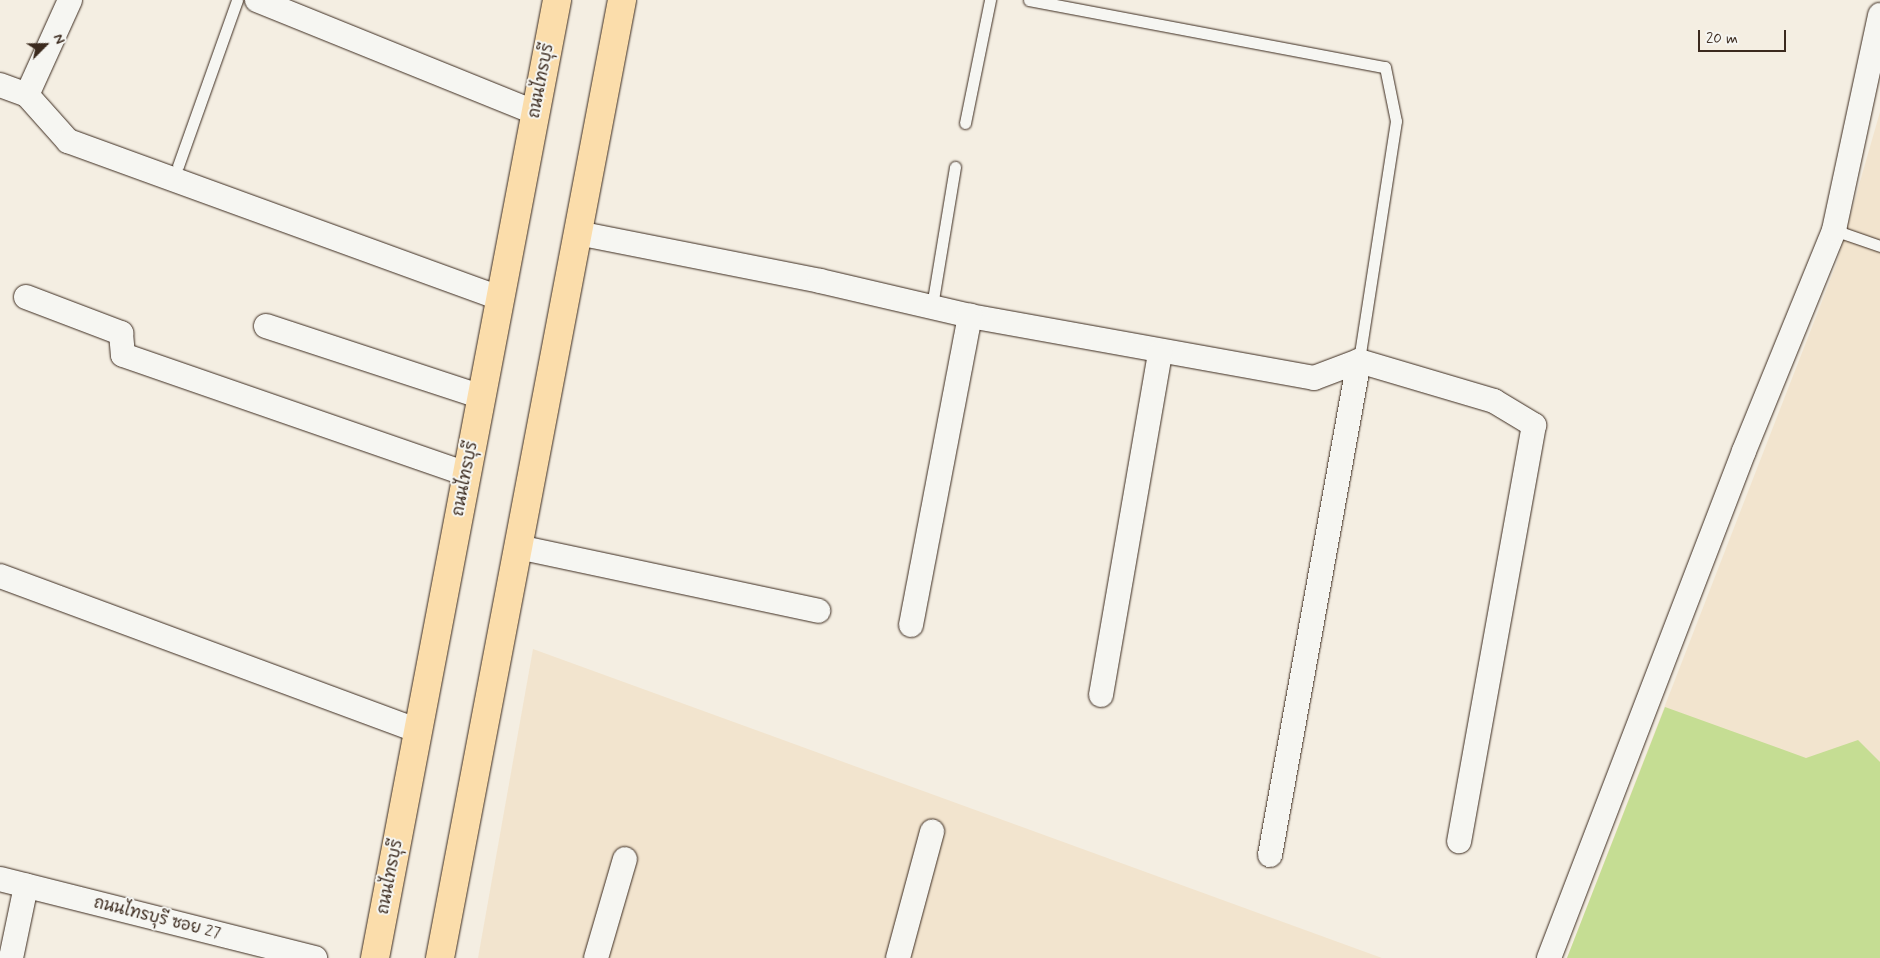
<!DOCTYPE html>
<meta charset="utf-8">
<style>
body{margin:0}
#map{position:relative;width:1880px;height:958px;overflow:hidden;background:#f4eee2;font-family:Mynerve,"Playpen Sans Thai",sans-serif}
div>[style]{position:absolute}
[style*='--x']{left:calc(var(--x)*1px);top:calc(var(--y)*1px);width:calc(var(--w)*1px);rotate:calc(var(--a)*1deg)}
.built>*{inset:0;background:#f2e4ce}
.green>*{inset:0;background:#c5dd93}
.roads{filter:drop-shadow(0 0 1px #3b2a1e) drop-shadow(0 0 1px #3b2a1e)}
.service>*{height:11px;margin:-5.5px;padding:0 5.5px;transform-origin:5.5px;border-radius:5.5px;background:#f6f6f2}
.minor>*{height:24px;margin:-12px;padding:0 12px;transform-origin:12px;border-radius:12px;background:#f6f6f2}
.primary>*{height:28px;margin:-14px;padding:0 14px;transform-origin:14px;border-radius:14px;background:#fbddab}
span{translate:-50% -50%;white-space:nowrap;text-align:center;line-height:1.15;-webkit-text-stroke:4px #f6f6f2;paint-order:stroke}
.street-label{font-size:16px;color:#3b2a1e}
.north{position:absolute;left:20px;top:20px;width:50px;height:50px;-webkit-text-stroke:4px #f6f6f2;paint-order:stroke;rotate:67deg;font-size:14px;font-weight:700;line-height:20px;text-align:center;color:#3b2a1e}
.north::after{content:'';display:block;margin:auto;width:18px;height:22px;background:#3b2a1e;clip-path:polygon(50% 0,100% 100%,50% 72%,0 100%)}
.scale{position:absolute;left:1698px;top:30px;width:88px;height:22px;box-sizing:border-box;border:2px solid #3b2a1e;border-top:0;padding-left:6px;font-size:15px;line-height:18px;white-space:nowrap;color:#3b2a1e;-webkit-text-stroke:4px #f6f6f2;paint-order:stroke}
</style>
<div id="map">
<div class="built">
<div style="clip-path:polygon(1880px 112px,1880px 958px,1567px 958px,1836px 265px)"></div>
<div style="clip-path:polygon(533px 649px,1382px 958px,478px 958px)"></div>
</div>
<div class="green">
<div style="clip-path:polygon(1665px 707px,1806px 758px,1858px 740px,1880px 762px,1880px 958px,1567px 958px)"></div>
</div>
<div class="roads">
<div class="service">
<div style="--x:1029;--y:0;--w:362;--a:10.7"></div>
<div style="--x:1385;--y:67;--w:55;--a:78.5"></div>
<div style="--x:1396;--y:121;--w:243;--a:98.8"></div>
<div style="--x:965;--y:123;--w:126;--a:-78.5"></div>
<div style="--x:178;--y:166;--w:176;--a:-70.4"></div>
<div style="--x:1834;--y:230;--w:49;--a:19.2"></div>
<div style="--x:932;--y:306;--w:141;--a:-80.6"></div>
</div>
<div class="minor">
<div style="--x:257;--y:0;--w:301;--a:22"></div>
<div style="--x:0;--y:85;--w:29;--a:20"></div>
<div style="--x:27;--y:95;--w:62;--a:48.3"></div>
<div style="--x:68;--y:141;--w:461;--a:20"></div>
<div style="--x:27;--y:95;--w:104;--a:-65.6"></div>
<div style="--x:578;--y:233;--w:247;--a:11.2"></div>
<div style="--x:820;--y:281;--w:154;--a:13.1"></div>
<div style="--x:970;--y:316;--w:350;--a:10.2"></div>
<div style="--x:1314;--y:378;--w:48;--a:-20.7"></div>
<div style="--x:1359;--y:361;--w:141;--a:16.5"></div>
<div style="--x:1494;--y:401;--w:47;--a:31"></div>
<div style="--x:1534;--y:425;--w:423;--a:100.2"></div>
<div style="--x:26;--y:297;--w:102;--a:20.8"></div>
<div style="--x:121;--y:333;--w:22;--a:85"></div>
<div style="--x:123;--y:355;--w:364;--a:19.1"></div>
<div style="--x:266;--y:326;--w:227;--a:18.2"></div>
<div style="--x:518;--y:547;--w:307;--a:12"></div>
<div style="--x:0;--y:576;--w:446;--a:20.3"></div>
<div style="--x:911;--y:625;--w:315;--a:-79.2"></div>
<div style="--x:1101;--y:695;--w:348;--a:-80.2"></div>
<div style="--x:1270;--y:855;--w:502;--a:-79.79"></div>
<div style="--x:0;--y:879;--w:325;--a:14.1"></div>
<div style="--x:11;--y:958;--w:74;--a:-78.2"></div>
<div style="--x:596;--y:958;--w:103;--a:-73.7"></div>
<div style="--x:898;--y:958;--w:131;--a:-74.9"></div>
<div style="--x:1549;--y:958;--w:543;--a:-68.96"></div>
<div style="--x:1744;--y:451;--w:239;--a:-67.8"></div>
<div style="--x:1834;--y:230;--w:220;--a:-77.9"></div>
</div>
<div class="primary">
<div style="--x:375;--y:958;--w:975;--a:-79.24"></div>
<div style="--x:440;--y:958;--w:975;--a:-79.24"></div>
</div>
</div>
<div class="street-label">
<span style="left:542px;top:81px;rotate:-79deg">ถนนไทรบุรี</span>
<span style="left:466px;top:479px;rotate:-79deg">ถนนไทรบุรี</span>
<span style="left:391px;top:877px;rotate:-79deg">ถนนไทรบุรี</span>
<span style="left:157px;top:919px;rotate:14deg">ถนนไทรบุรี ซอย 27</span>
</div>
<div class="north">N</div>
<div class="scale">20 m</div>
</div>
